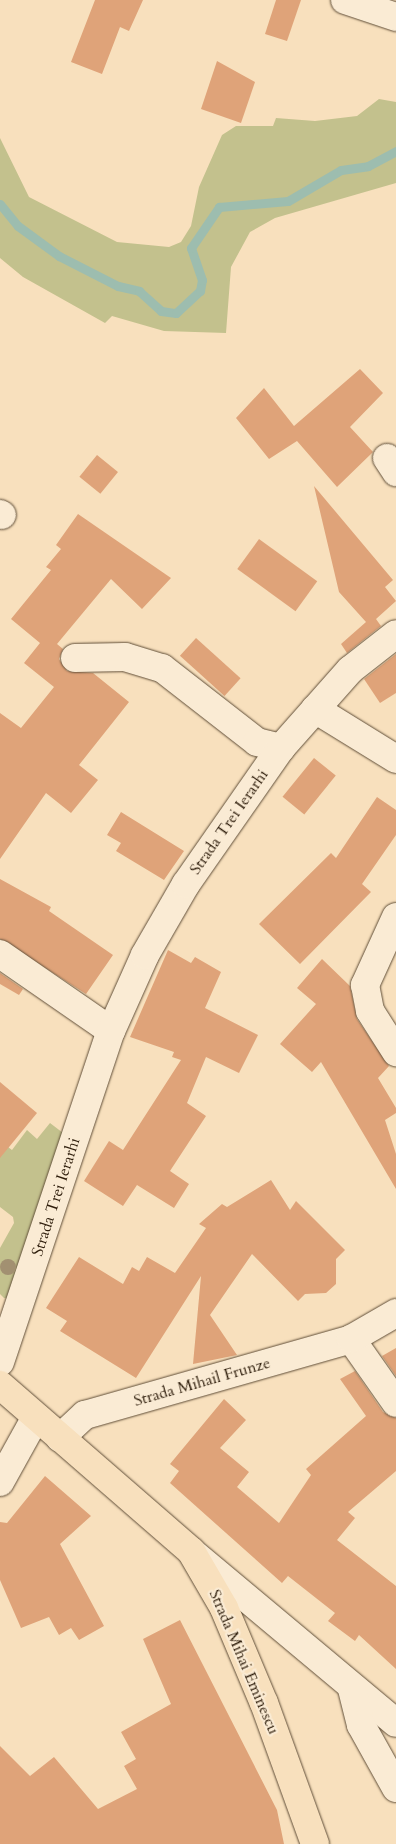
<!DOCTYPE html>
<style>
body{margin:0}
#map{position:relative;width:396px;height:1844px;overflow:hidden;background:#f8e0bd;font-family:Cardo,serif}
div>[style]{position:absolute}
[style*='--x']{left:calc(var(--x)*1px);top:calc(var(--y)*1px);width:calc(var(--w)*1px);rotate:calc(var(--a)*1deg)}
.green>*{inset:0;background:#c3c18d}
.stream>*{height:9px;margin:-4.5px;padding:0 4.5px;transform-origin:4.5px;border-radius:4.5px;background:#9dbdaf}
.building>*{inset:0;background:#dfa379;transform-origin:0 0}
.roads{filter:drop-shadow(0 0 1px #604e38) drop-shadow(0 0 1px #604e38)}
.minor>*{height:28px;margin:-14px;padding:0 14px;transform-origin:14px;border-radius:14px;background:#faebd4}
.major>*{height:28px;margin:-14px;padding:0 14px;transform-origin:14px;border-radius:14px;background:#f8e0bd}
.trees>*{width:16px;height:16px;margin:-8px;border-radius:50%;background:#a29071}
span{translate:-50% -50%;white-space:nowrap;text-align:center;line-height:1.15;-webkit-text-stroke:4.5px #faebd4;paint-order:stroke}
.street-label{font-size:16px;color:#2e1d0b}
</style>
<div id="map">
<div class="green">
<div style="clip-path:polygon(379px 99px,396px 102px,396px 183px,275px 218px,250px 232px,231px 267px,226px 333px,164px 331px,112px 316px,105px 323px,23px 277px,0 258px,0 138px,29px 197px,117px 242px,169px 247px,181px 242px,191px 226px,199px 187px,222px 135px,236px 126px,273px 126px,276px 118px,315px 121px,357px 116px)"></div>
<div style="clip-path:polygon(50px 1123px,67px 1136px,11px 1299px,4px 1298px,0 1294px,0 1248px,14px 1223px,13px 1217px,0 1207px,0 1141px,12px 1150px,27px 1130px,37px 1139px)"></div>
</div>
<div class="stream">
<div style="--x:0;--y:204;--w:28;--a:51"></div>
<div style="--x:18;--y:226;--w:51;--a:36.2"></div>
<div style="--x:59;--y:256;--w:66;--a:27"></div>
<div style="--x:118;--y:286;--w:22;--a:13"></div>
<div style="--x:139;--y:291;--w:30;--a:42"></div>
<div style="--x:161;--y:311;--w:15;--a:8"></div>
<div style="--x:176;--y:313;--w:33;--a:-43"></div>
<div style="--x:200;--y:291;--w:11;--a:-80"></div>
<div style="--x:202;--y:280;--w:34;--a:-109"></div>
<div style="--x:191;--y:248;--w:50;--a:-55.7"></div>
<div style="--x:219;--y:207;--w:69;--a:-5"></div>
<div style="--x:288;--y:201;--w:61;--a:-30.3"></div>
<div style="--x:341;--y:170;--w:27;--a:-8"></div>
<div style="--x:368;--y:166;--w:32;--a:-28"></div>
</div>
<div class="building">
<div style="clip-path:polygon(95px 0,143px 0,129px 31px,120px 27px,102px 74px,71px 62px)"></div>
<div style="clip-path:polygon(276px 0,301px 0,287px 41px,265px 34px)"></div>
<div style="clip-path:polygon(217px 61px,255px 82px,241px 123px,201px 109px)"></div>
<div style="clip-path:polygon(360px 369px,383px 393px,350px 427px,373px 452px,337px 487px,297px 441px,269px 459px,236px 418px,264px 388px,294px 426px)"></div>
<div style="left:97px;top:455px;width:27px;height:28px;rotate:39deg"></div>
<div style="clip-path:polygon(314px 486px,393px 580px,385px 587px,396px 601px,376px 619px,381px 626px,347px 653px,341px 644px,366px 622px,339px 592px)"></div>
<div style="clip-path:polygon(78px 514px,171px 578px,142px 609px,111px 579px,57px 644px,63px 649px,59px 659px,67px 671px,93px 673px,129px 702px,79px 765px,98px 780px,71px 813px,46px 793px,0 859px,0 713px,21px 728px,54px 687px,24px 663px,40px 643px,11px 619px,51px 570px,46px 567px,61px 549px,56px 545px)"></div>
<div style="left:259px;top:539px;width:72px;height:37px;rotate:36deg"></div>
<div style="left:196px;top:638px;width:60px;height:24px;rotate:42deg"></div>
<div style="clip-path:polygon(396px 654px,396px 693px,380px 703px,364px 679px)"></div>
<div style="left:314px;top:758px;width:28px;height:50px;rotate:39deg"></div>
<div style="clip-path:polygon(377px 797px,396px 810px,396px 835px,362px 884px,371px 892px,300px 964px,259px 924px,331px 853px,336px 858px)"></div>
<div style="clip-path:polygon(121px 812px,184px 851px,164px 880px,116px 851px,121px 843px,107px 835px)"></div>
<div style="clip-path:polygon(0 879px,51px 907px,49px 911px,113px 955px,86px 994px,0 939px)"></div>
<div style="clip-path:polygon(168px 950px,191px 963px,195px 957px,221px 972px,205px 1008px,258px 1035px,239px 1073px,206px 1057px,187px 1103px,206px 1116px,170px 1171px,189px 1184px,174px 1208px,137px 1185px,123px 1206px,84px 1181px,109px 1141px,123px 1150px,181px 1060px,172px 1057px,174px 1052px,130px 1037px)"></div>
<div style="clip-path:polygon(322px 959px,350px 986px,357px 1019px,389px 1066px,378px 1078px,396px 1108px,396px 1113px,385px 1120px,396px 1154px,396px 1189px,321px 1062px,312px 1072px,280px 1044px,316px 1004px,297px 988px)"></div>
<div style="clip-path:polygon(0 973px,23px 989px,19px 995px,0 984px)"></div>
<div style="clip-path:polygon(0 1082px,37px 1113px,0 1158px)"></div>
<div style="clip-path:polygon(271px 1180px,290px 1210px,296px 1201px,345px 1250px,336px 1259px,336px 1284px,326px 1293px,305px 1294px,298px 1301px,252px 1254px,210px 1315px,237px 1355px,193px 1364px,201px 1276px,136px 1378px,60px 1331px,67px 1321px,46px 1308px,79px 1257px,123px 1284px,132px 1267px,139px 1271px,147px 1257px,175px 1273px,206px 1228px,199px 1224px,222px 1204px,227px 1207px)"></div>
<div style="clip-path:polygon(396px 1348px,396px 1376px,382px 1356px)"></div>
<div style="clip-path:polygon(355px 1371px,383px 1412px,396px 1418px,396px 1471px,348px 1512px,355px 1518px,337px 1540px,396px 1586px,396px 1669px,359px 1635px,355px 1641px,328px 1621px,335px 1613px,288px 1576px,282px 1583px,170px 1483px,179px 1471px,170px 1464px,224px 1399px,246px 1420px,220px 1448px,249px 1472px,237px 1487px,279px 1523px,311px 1475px,306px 1469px,366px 1416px,340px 1379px)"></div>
<div style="clip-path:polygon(45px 1476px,91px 1516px,60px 1544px,104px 1626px,79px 1640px,71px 1628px,59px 1635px,49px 1617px,21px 1628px,0 1580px,0 1522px,7px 1523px)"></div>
<div style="clip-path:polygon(180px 1620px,277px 1810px,284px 1844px,0 1844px,0 1746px,30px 1776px,54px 1757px,98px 1809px,137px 1789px,124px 1766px,136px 1759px,121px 1732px,171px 1704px,143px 1639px)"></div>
</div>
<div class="roads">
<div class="minor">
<div style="--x:345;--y:0;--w:54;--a:18.4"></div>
<div style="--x:387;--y:458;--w:17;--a:57"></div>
<div style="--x:0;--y:514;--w:2;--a:27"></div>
<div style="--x:75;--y:658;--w:50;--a:-1.1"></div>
<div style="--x:125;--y:657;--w:39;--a:17"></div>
<div style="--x:162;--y:668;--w:120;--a:37.9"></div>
<div style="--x:257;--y:742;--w:25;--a:14"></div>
<div style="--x:315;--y:709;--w:95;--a:31.7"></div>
<div style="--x:396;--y:917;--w:75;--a:114.5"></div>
<div style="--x:365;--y:985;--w:26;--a:79"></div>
<div style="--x:370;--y:1011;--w:49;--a:57.6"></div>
<div style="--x:0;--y:954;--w:135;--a:34.7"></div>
<div style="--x:351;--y:1339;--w:78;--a:54.9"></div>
<div style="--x:0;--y:1362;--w:349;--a:-71.5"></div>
<div style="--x:111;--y:1031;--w:83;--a:-65.9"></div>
<div style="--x:145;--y:955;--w:82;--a:-60"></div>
<div style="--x:186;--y:884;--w:166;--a:-55.1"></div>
<div style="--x:281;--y:748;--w:104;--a:-48.5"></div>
<div style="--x:350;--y:670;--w:58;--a:-38"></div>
<div style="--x:60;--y:1438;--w:34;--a:-43"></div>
<div style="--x:85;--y:1415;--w:277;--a:-15.9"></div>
<div style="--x:351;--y:1339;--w:52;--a:-30"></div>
<div style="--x:0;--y:1482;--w:74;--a:-61"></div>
<div style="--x:194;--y:1554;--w:263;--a:39.9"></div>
<div style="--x:352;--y:1689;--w:37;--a:76"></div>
<div style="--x:361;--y:1725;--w:72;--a:60.9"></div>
</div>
<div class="major">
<div style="--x:0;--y:1385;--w:253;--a:41"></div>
<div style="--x:191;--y:1551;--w:66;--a:59.9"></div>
<div style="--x:224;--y:1608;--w:103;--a:67.2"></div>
<div style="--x:264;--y:1703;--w:150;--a:70.1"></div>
</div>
</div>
<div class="trees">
<div style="left:8px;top:1267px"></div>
</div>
<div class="street-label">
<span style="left:229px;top:822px;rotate:-55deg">Strada Trei Ierarhi</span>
<span style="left:56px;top:1197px;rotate:-72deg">Strada Trei Ierarhi</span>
<span style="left:202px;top:1382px;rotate:-16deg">Strada Mihail Frunze</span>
<span style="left:244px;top:1662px;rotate:67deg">Strada Mihai Eminescu</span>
</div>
</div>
